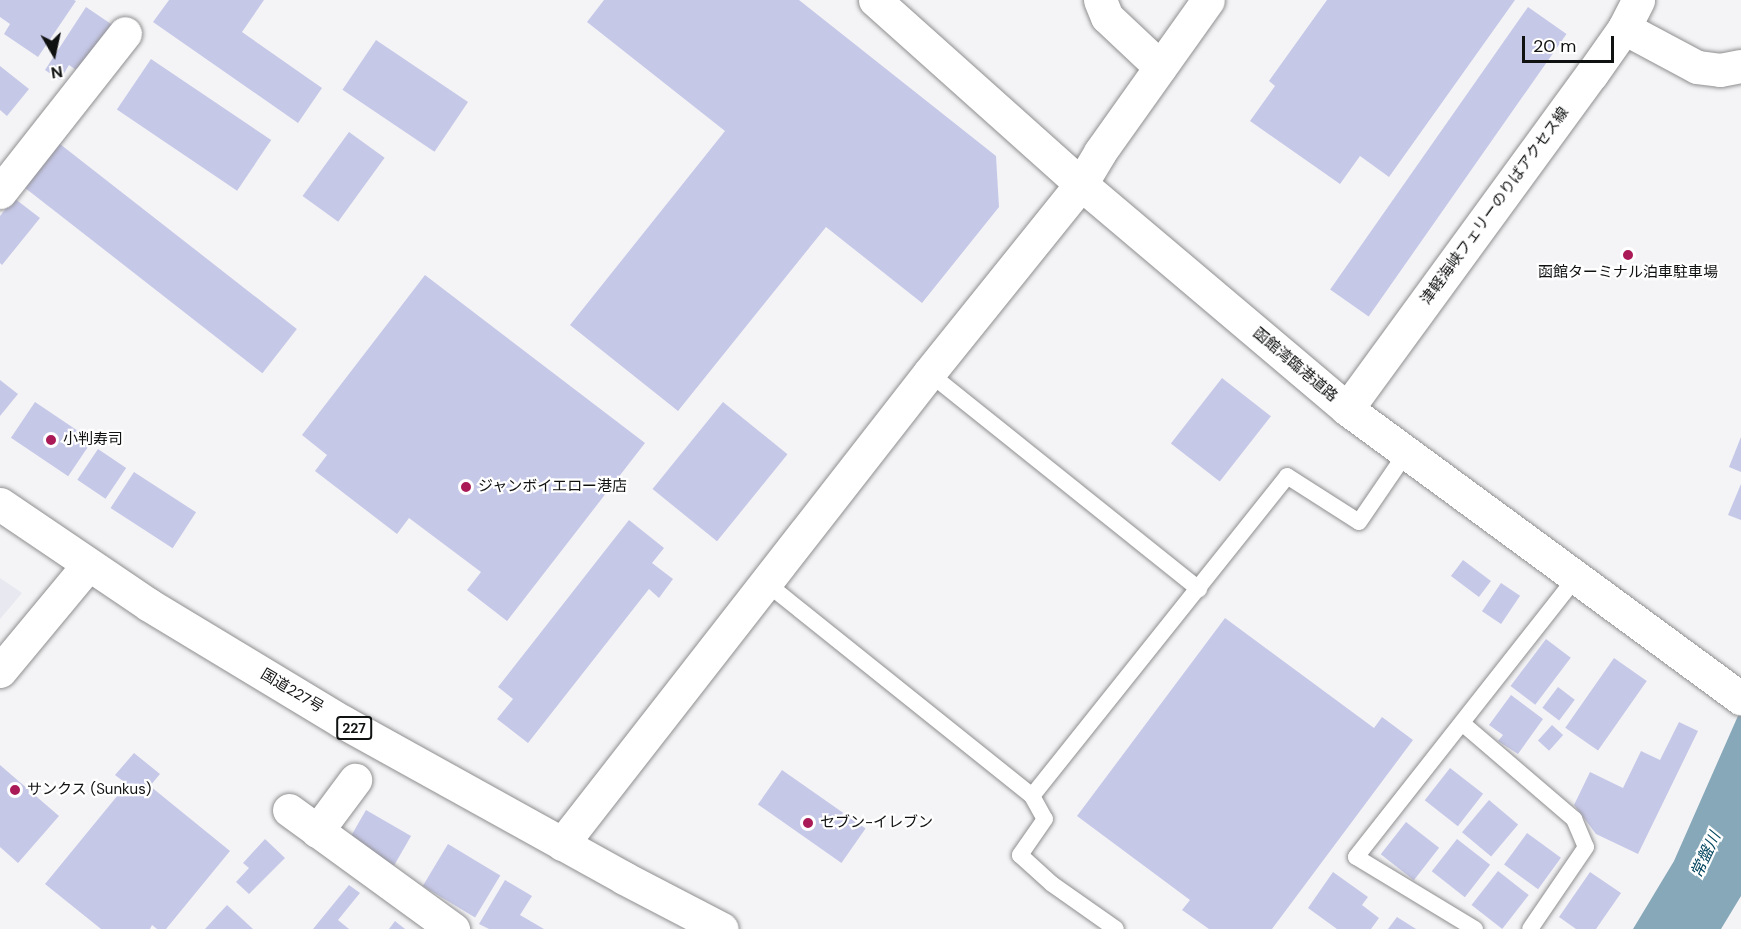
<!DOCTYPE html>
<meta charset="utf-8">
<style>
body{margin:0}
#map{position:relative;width:1741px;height:929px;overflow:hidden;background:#f4f4f6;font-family:"DM Sans","Noto Sans JP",sans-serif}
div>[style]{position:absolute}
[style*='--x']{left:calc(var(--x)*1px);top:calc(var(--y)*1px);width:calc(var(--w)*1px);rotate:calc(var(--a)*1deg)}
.built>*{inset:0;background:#e7e8f0}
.water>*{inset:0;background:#87a8b9}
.building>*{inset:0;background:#c6c8e8;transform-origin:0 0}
.roads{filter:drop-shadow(0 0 2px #8f8f91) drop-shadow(0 0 2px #8f8f91)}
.service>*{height:16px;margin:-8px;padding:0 8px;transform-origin:8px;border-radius:8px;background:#fff}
.minor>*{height:33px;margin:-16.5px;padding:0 16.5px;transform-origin:16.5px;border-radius:16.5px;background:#fff}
.tertiary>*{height:33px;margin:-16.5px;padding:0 16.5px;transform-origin:16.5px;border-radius:16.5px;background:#fff}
.trunk>*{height:33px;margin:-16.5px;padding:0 16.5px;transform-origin:16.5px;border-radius:16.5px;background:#fff}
.dots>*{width:16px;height:16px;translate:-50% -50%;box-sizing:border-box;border:3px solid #fff;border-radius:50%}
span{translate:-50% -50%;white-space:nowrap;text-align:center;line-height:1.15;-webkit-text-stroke:4.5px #fff;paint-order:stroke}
.shield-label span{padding:2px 4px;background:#fff;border:2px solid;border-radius:4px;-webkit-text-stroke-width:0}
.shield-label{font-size:14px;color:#101111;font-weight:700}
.street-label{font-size:15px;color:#101111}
.poi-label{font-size:15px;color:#101111}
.left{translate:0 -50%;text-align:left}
.water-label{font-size:16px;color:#00455e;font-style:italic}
.north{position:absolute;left:24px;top:24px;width:60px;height:60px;-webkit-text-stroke:4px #fff;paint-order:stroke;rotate:171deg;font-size:16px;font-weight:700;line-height:24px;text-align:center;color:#101111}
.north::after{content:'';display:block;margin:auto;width:21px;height:27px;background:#101111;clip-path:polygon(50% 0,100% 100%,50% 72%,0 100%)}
.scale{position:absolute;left:1522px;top:36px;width:92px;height:27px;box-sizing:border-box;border:3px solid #101111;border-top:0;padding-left:8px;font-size:18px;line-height:21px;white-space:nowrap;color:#101111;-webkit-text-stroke:4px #fff;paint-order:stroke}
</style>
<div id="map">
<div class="built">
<div style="clip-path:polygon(0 578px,22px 593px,0 619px)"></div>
</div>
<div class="water">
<div style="clip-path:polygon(1741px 709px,1741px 896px,1721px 929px,1633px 929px,1674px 861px)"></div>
</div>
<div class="building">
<div style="clip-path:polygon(0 0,74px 0,76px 1px,38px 57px,4px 34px,10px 24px,0 17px)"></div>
<div style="clip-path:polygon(169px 0,264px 0,242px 32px,322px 88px,298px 123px,153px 22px)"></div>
<div style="clip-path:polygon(604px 0,799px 0,996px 156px,999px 207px,922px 303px,826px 227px,678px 411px,570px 325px,725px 131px,587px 22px)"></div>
<div style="clip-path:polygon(1327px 0,1515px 0,1389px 177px,1360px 156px,1340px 184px,1250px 121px,1275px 86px,1269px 81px)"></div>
<div style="clip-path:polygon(86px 7px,114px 26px,82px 74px,69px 65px,60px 80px,45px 70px)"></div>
<div style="left:1528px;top:7px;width:47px;height:345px;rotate:35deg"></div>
<div style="left:376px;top:40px;width:111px;height:60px;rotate:34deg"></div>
<div style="left:151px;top:59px;width:145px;height:61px;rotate:34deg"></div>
<div style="clip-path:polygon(0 66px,29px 89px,7px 116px,0 110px)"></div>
<div style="left:349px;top:132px;width:44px;height:79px;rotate:36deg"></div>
<div style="left:51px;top:137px;width:312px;height:56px;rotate:38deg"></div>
<div style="clip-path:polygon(14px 198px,40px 218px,2px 265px,0 263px,0 216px)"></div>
<div style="clip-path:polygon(425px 275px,645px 443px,507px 621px,467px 590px,481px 572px,409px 518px,397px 534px,315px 471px,327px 455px,302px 435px)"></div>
<div style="left:1222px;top:378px;width:62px;height:83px;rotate:38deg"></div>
<div style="clip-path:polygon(0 380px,18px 394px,0 416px)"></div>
<div style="left:35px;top:402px;width:69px;height:43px;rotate:34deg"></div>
<div style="left:723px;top:402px;width:83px;height:112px;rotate:39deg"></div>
<div style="clip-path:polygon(1741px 437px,1741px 472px,1729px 467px)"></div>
<div style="left:98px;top:449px;width:34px;height:37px;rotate:34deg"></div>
<div style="left:134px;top:472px;width:74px;height:43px;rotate:33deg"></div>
<div style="clip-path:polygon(1741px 484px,1741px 520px,1728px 515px)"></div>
<div style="clip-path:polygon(629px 520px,664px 548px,652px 563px,673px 579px,659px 598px,649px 589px,528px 743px,497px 719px,513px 699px,498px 687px)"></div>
<div style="left:1463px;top:560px;width:35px;height:20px;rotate:37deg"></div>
<div style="left:1501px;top:583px;width:23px;height:34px;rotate:34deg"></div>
<div style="clip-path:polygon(1225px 618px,1374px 728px,1382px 717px,1413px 740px,1272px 929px,1209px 929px,1182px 910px,1190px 900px,1077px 816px)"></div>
<div style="left:1546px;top:639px;width:31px;height:59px;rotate:37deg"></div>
<div style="left:1614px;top:658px;width:40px;height:85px;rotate:35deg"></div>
<div style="left:1558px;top:687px;width:21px;height:26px;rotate:37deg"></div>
<div style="clip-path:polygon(1511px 695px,1543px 719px,1518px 754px,1498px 741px,1503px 735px,1489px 725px)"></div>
<div style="clip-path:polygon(1679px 722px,1698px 731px,1638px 854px,1596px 834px,1574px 805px,1590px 772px,1623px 788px,1641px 751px,1660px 760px)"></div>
<div style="left:1552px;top:725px;width:15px;height:21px;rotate:42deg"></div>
<div style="clip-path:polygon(134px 753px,160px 774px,150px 786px,230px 851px,166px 929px,157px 929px,152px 925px,150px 929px,101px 929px,45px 884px,127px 784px,115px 775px)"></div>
<div style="clip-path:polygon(0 765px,59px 816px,18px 863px,0 847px)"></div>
<div style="left:1450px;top:768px;width:42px;height:41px;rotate:38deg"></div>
<div style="left:782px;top:770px;width:102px;height:42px;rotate:35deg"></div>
<div style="left:1489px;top:800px;width:38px;height:42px;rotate:40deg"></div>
<div style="left:366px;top:810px;width:52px;height:34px;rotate:30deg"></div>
<div style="left:1406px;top:822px;width:42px;height:41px;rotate:38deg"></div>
<div style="left:1527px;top:833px;width:42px;height:39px;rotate:36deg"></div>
<div style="clip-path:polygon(265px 839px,285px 858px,249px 894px,236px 882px,249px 868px,243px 863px)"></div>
<div style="left:1457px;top:839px;width:42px;height:41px;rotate:38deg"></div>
<div style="left:448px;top:844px;width:61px;height:49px;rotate:31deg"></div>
<div style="left:1498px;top:871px;width:39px;height:43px;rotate:38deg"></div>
<div style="clip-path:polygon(1333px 872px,1368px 897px,1362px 905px,1379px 918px,1371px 929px,1337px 929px,1308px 908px)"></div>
<div style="clip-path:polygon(1590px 872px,1621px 893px,1596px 929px,1576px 929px,1559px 917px)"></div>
<div style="clip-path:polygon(505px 880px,532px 896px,520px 915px,544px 929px,489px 929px,479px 924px)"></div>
<div style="clip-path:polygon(349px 885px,360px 893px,338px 920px,349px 929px,313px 929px)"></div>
<div style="clip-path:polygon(227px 905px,253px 929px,205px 929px)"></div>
<div style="clip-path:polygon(1397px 917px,1416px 929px,1388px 929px)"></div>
<div style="clip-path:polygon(395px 921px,405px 929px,389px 929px)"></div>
</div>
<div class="roads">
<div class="service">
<div style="--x:929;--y:373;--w:346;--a:38.7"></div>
<div style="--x:765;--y:582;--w:342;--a:38.7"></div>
<div style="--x:1032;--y:796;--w:409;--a:-51.4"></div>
<div style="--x:1287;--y:476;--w:85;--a:32.6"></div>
<div style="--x:1359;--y:522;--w:83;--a:-55.7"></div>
<div style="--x:1462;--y:723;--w:148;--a:40.6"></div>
<div style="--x:1574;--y:819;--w:30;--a:67"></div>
<div style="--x:1586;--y:847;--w:99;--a:124.3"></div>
<div style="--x:1032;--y:796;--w:26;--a:61"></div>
<div style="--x:1045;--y:819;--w:44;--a:124.8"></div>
<div style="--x:1020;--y:855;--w:43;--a:42.2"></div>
<div style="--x:1052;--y:884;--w:78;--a:35.1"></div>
<div style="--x:1475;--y:929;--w:139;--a:-148.8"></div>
<div style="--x:1356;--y:857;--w:356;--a:-51.8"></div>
</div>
<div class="minor">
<div style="--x:1100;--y:0;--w:18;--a:68"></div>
<div style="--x:1107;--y:17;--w:73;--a:43.3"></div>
<div style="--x:1624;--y:28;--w:83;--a:28.1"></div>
<div style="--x:1697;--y:67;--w:23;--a:7"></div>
<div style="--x:1720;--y:70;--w:21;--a:-11"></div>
<div style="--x:0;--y:192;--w:202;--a:-51.8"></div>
<div style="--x:289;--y:810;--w:203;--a:36"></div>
<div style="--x:317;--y:831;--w:64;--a:-53.3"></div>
</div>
<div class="tertiary">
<div style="--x:875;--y:0;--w:276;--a:41.8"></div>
<div style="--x:1081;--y:184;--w:348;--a:40.2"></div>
<div style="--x:1347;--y:409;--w:489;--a:36.3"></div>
<div style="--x:1347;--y:409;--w:414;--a:-53.9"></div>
<div style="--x:1591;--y:75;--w:57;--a:-54.9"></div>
<div style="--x:1624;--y:28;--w:31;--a:-63"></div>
<div style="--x:0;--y:671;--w:138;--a:-50.3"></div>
<div style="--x:562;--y:844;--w:597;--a:-52.07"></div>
<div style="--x:929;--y:373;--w:243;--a:-51.2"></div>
<div style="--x:1081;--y:184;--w:37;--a:-59"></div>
<div style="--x:1100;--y:152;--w:186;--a:-54.6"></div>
</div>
<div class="trunk">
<div style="--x:0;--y:504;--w:180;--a:34.1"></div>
<div style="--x:149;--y:605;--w:227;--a:31.1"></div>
<div style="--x:343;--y:722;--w:321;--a:29"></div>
<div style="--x:624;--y:878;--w:110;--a:27.5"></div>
</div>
</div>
<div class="dots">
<div style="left:1628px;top:255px;background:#a91a57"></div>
<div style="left:51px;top:440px;background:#a91a57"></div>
<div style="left:466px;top:487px;background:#a91a57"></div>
<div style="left:15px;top:790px;background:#a91a57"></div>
<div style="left:808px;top:823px;background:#a91a57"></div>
</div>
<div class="shield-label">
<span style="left:354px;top:728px">227</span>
</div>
<div class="street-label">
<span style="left:1495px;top:206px;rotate:-54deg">津軽海峡フェリーのりばアクセス線</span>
<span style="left:1295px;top:365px;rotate:40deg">函館湾臨港道路</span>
<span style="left:292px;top:691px;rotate:31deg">国道227号</span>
</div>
<div class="poi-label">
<span style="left:1628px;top:273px">函館ターミナル泊車駐車場</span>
<span class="left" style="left:63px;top:440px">小判寿司</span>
<span class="left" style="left:478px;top:487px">ジャンボイエロー港店</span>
<span class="left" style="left:27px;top:790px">サンクス (Sunkus)</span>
<span class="left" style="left:820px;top:823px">セブン-イレブン</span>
</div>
<div class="water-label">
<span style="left:1706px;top:855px;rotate:-65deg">常盤川</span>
</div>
<div class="north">N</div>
<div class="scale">20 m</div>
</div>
